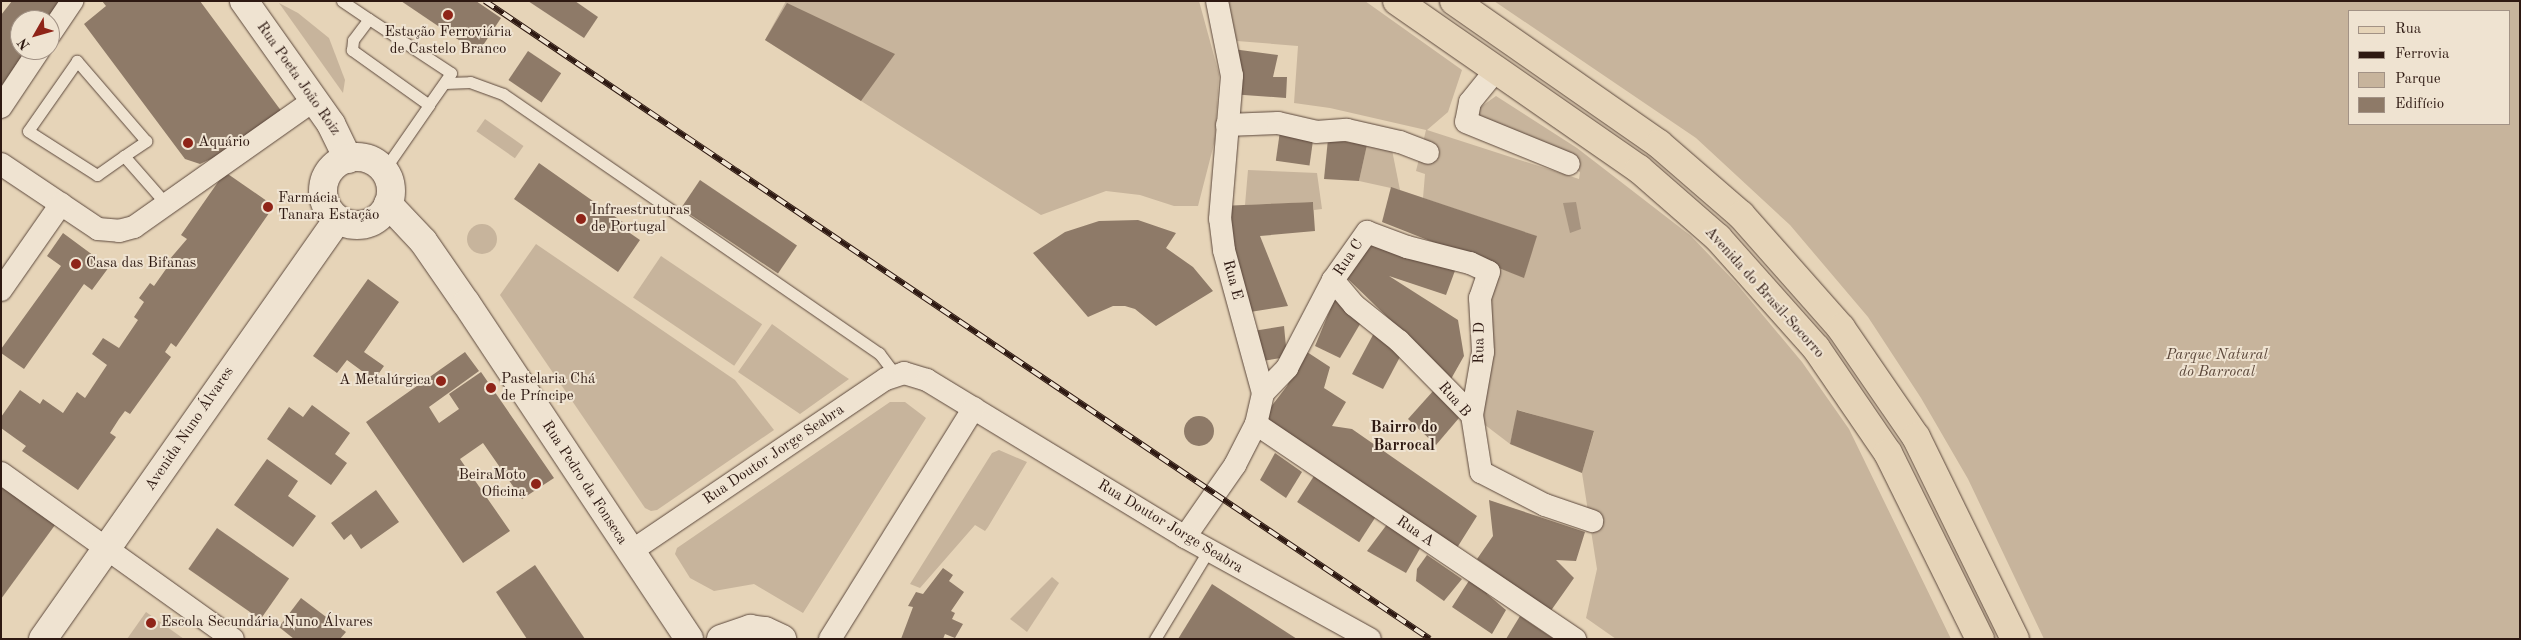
<!DOCTYPE html>
<meta charset="utf-8">
<style>
body{margin:0}
#map{position:relative;width:2521px;height:640px;overflow:hidden;background:#e6d4b8;font-family:"Old Standard TT",serif}
div>[style]{position:absolute}
[style*='--x']{left:calc(var(--x)*1px);top:calc(var(--y)*1px);width:calc(var(--w)*1px);rotate:calc(var(--a)*1deg)}
.green>*{inset:0;background:#c7b49c;transform-origin:0 0}
.round{border-radius:50%}
.water>*{inset:0;background:#a79480}
.building>*{inset:0;background:#8e7a68;transform-origin:0 0}
.roads{filter:drop-shadow(0 0 1px #5c483c) drop-shadow(0 0 1px #5c483c)}
.service>*{height:11px;margin:-5.5px;padding:0 5.5px;transform-origin:5.5px;border-radius:5.5px;background:#efe3d1}
.minor>*{height:22px;margin:-11px;padding:0 11px;transform-origin:11px;border-radius:11px;background:#efe3d1}
.secondary>*{height:28px;margin:-14px;padding:0 14px;transform-origin:14px;border-radius:14px;background:#efe3d1}
.secondary>.ring{margin:-14px;padding:0;box-sizing:content-box;background:none;border:28px solid #efe3d1;border-radius:50%}
.primary>*{height:28px;margin:-14px;padding:0 14px;transform-origin:14px;border-radius:14px;background:#e6d4b8}
.rail>*{height:5.5px;margin-top:-2.75px;transform-origin:0;background:repeating-linear-gradient(90deg,#efe3d1 0 11px,#2e1912 0 22px);box-sizing:border-box;border-block:1px solid #2e1912}
.dots>*{width:14px;height:14px;translate:-50% -50%;box-sizing:border-box;border:2px solid #efe3d1;border-radius:50%}
span{translate:-50% -50%;white-space:nowrap;text-align:center;line-height:1.15;-webkit-text-stroke:4px #efe3d1;paint-order:stroke}
.poi-label{font-size:15px;color:#2e1912}
.left{translate:0 -50%;text-align:left}
.right{translate:-100% -50%;text-align:right}
.street-label{font-size:15px;color:#2e1912}
.park-label{font-size:15px;color:#5c483b;font-style:italic}
.neighbourhood-label{font-size:16px;color:#2e1912;font-weight:700}
.frame{position:absolute;inset:0;border:2px solid #2e1912;pointer-events:none}
.legend{position:absolute;left:2348px;top:10px;width:162px;height:115px;box-sizing:border-box;background:#efe3d1;border:1px solid #a29285;margin:0;padding:6px 9px;list-style:none;font-size:15px;color:#2e1912}
.legend li{display:flex;align-items:center;gap:10px;height:25px}
.legend b{width:25px;border:1px solid #a29285}
.north{position:absolute;left:10px;top:10px;width:50px;height:50px;box-sizing:border-box;background:#efe3d1;border:1px solid #a29285;border-radius:50%;rotate:232deg;font-size:14px;font-weight:700;line-height:20px;text-align:center;color:#2e1912}
.north::after{content:'';display:block;margin:auto;width:18px;height:22px;background:#8f2418;clip-path:polygon(50% 0,100% 100%,50% 72%,0 100%)}
</style>
<div id="map">
<div class="green">
<div style="clip-path:polygon(786px 1px,1199px 1px,1219px 74px,1215px 140px,1198px 206px,1174px 206px,1140px 195px,1106px 191px,1041px 215px,765px 40px)"></div>
<div style="clip-path:polygon(1217px 1px,1365px 1px,1462px 70px,1448px 112px,1427px 130px,1579px 179px,1580px 172px,1477px 119px,1475px 111px,1496px 96px,1577px 148px,1691px 236px,1736px 283px,1802px 362px,1849px 429px,1951px 639px,1616px 639px,1586px 618px,1597px 569px,1582px 473px,1594px 432px,1518px 410px,1510px 444px,1472px 415px,1493px 266px,1524px 277px,1536px 236px,1423px 198px,1425px 174px,1416px 171px,1426px 130px,1330px 108px,1294px 103px,1298px 46px,1237px 41px,1217px 17px)"></div>
<div style="clip-path:polygon(evenodd,1494px 1px,2520px 1px,2520px 639px,2044px 639px,1968px 479px,1921px 398px,1868px 317px,1790px 225px,1696px 138px,1494px 1px,2350px 11px,2510px 11px,2510px 124px,2350px 124px,2350px 11px)"></div>
<div style="clip-path:polygon(279px 3px,298px 13px,329px 38px,345px 80px,343px 93px)"></div>
<div style="left:485px;top:119px;width:47px;height:15px;rotate:35deg"></div>
<div style="clip-path:polygon(1390px 140px,1400px 190px,1359px 181px,1367px 145px)"></div>
<div style="clip-path:polygon(1248px 170px,1317px 173px,1322px 209px,1314px 210px,1313px 202px,1245px 205px)"></div>
<div class="round" style="left:467px;top:224px;width:30px;height:30px"></div>
<div style="clip-path:polygon(536px 244px,735px 380px,774px 430px,657px 510px,651px 511px,645px 508px,500px 295px)"></div>
<div style="left:661px;top:256px;width:122px;height:50px;rotate:34deg"></div>
<div style="clip-path:polygon(772px 324px,840px 373px,849px 379px,800px 414px,738px 372px)"></div>
<div style="clip-path:polygon(890px 402px,905px 402px,926px 418px,803px 613px,754px 584px,714px 591px,690px 578px,675px 554px,677px 548px)"></div>
<div style="clip-path:polygon(999px 450px,1027px 462px,988px 527px,985px 531px,975px 525px,920px 588px,910px 584px,992px 453px)"></div>
<div style="clip-path:polygon(1052px 577px,1059px 583px,1027px 632px,1010px 619px)"></div>
<div style="clip-path:polygon(146px 612px,184px 639px,127px 639px)"></div>
</div>
<div class="water">
<div style="clip-path:polygon(1576px 202px,1581px 229px,1570px 233px,1563px 203px)"></div>
</div>
<div class="building">
<div style="clip-path:polygon(12px 1px,60px 1px,47px 20px,20px 20px,20px 50px,26px 50px,1px 87px,1px 15px)"></div>
<div style="clip-path:polygon(102px 1px,200px 1px,282px 112px,215px 157px,200px 164px,185px 159px,84px 24px,106px 6px)"></div>
<div style="clip-path:polygon(401px 1px,476px 1px,501px 18px,478px 53px)"></div>
<div style="clip-path:polygon(528px 1px,575px 1px,598px 17px,584px 38px)"></div>
<div style="clip-path:polygon(787px 3px,895px 54px,861px 101px,765px 40px)"></div>
<div style="clip-path:polygon(1225px 48px,1278px 55px,1273px 77px,1287px 77px,1286px 98px,1230px 94px)"></div>
<div style="left:528px;top:51px;width:40px;height:35px;rotate:34deg"></div>
<div style="left:1280px;top:131px;width:34px;height:30px;rotate:8deg"></div>
<div style="clip-path:polygon(1328px 139px,1367px 145px,1359px 181px,1324px 179px)"></div>
<div style="clip-path:polygon(539px 163px,627px 225px,624px 229px,640px 240px,618px 272px,514px 199px)"></div>
<div style="clip-path:polygon(225px 172px,274px 206px,176px 347px,171px 343px,165px 352px,171px 357px,130px 414px,125px 411px,119px 419px,110px 433px,116px 437px,78px 490px,22px 451px,26px 446px,1px 428px,1px 417px,20px 390px,40px 404px,43px 399px,63px 413px,77px 392px,85px 398px,107px 365px,92px 354px,103px 338px,119px 348px,138px 320px,134px 317px,144px 302px,139px 298px,150px 283px,154px 286px,166px 269px,163px 267px,187px 239px,181px 235px)"></div>
<div style="left:700px;top:180px;width:117px;height:34px;rotate:34deg"></div>
<div style="clip-path:polygon(1391px 187px,1537px 236px,1524px 278px,1382px 222px)"></div>
<div style="clip-path:polygon(1313px 202px,1315px 231px,1260px 236px,1288px 306px,1250px 312px,1221px 206px)"></div>
<div style="clip-path:polygon(1138px 220px,1176px 233px,1166px 248px,1193px 267px,1213px 291px,1156px 326px,1135px 309px,1125px 306px,1113px 306px,1088px 317px,1033px 253px,1065px 232px,1099px 221px)"></div>
<div style="clip-path:polygon(63px 233px,109px 267px,92px 290px,84px 284px,24px 369px,1px 353px,1px 349px,61px 266px,47px 256px)"></div>
<div style="clip-path:polygon(1368px 242px,1456px 268px,1446px 295px,1389px 276px,1458px 320px,1464px 356px,1451px 379px,1345px 276px)"></div>
<div style="clip-path:polygon(368px 279px,399px 302px,364px 352px,384px 366px,374px 380px,347px 360px,337px 373px,313px 356px)"></div>
<div style="clip-path:polygon(1335px 298px,1363px 319px,1340px 358px,1315px 346px)"></div>
<div style="clip-path:polygon(1284px 326px,1287px 357px,1262px 361px,1253px 331px)"></div>
<div style="clip-path:polygon(1374px 333px,1401px 355px,1383px 389px,1352px 374px)"></div>
<div style="clip-path:polygon(1304px 350px,1330px 367px,1324px 388px,1346px 402px,1332px 426px,1352px 429px,1477px 516px,1455px 551px,1263px 417px,1287px 386px)"></div>
<div style="clip-path:polygon(465px 352px,479px 371px,429px 407px,439px 423px,459px 409px,449px 394px,481px 372px,554px 478px,522px 499px,483px 443px,460px 459px,510px 531px,463px 563px,366px 422px)"></div>
<div style="clip-path:polygon(1434px 390px,1459px 418px,1436px 445px,1408px 419px)"></div>
<div style="clip-path:polygon(312px 405px,350px 433px,335px 454px,347px 463px,331px 485px,267px 439px,289px 407px,303px 417px)"></div>
<div style="clip-path:polygon(1517px 410px,1594px 431px,1582px 473px,1510px 444px)"></div>
<div class="round" style="left:1184px;top:416px;width:30px;height:30px"></div>
<div style="clip-path:polygon(1275px 453px,1302px 472px,1286px 498px,1260px 480px)"></div>
<div style="clip-path:polygon(267px 459px,298px 481px,288px 496px,316px 516px,293px 547px,234px 505px)"></div>
<div style="left:1314px;top:476px;width:74px;height:31px;rotate:33deg"></div>
<div style="clip-path:polygon(1px 486px,55px 525px,1px 599px)"></div>
<div style="clip-path:polygon(376px 490px,399px 522px,361px 549px,351px 534px,344px 540px,331px 523px)"></div>
<div style="clip-path:polygon(1489px 500px,1585px 532px,1576px 561px,1556px 560px,1574px 578px,1550px 612px,1477px 559px,1493px 536px)"></div>
<div style="clip-path:polygon(1388px 523px,1422px 545px,1406px 573px,1367px 551px)"></div>
<div style="left:217px;top:528px;width:88px;height:50px;rotate:35deg"></div>
<div style="clip-path:polygon(1427px 555px,1462px 579px,1444px 601px,1416px 581px,1417px 569px)"></div>
<div style="clip-path:polygon(535px 565px,585px 639px,527px 639px,496px 592px)"></div>
<div style="clip-path:polygon(943px 568px,953px 575px,949px 581px,964px 592px,951px 611px,955px 613px,952px 619px,963px 624px,955px 638px,945px 634px,943px 639px,901px 639px,913px 607px,908px 606px,916px 592px,923px 594px)"></div>
<div style="clip-path:polygon(1472px 576px,1492px 586px,1487px 594px,1506px 610px,1492px 634px,1452px 607px)"></div>
<div style="clip-path:polygon(1212px 584px,1297px 639px,1178px 639px)"></div>
<div style="clip-path:polygon(301px 598px,346px 632px,340px 639px,294px 639px,279px 627px)"></div>
<div style="clip-path:polygon(1520px 616px,1554px 639px,1506px 639px)"></div>
</div>
<div class="roads">
<div class="service">
<div style="--x:342;--y:1;--w:32;--a:34"></div>
<div style="--x:369;--y:19;--w:98;--a:33.4"></div>
<div style="--x:451;--y:73;--w:39;--a:125"></div>
<div style="--x:429;--y:105;--w:95;--a:-144.5"></div>
<div style="--x:352;--y:50;--w:10;--a:-84"></div>
<div style="--x:353;--y:40;--w:26;--a:-53"></div>
<div style="--x:445;--y:83;--w:25;--a:-2"></div>
<div style="--x:470;--y:82;--w:35;--a:20"></div>
<div style="--x:503;--y:94;--w:457;--a:34.6"></div>
<div style="--x:879;--y:353;--w:26;--a:53"></div>
<div style="--x:124;--y:156;--w:27;--a:-34"></div>
<div style="--x:146;--y:141;--w:106;--a:-130.8"></div>
<div style="--x:77;--y:61;--w:85;--a:125"></div>
<div style="--x:28;--y:131;--w:82;--a:32.5"></div>
<div style="--x:97;--y:175;--w:33;--a:-35"></div>
<div style="--x:124;--y:156;--w:65;--a:48.7"></div>
<div style="--x:384;--y:170;--w:79;--a:-55.3"></div>
<div style="--x:1155;--y:639;--w:103;--a:-58.9"></div>
</div>
<div class="minor">
<div style="--x:50;--y:34;--w:40;--a:-56"></div>
<div style="--x:1496;--y:70;--w:41;--a:129.1"></div>
<div style="--x:1470;--y:102;--w:20;--a:101"></div>
<div style="--x:1466;--y:122;--w:111;--a:22.2"></div>
<div style="--x:1;--y:107;--w:69;--a:-56.3"></div>
<div style="--x:1227;--y:125;--w:51;--a:-2.2"></div>
<div style="--x:1278;--y:123;--w:39;--a:13"></div>
<div style="--x:1316;--y:132;--w:31;--a:-4"></div>
<div style="--x:1347;--y:130;--w:54;--a:12.8"></div>
<div style="--x:1400;--y:142;--w:30;--a:21"></div>
<div style="--x:1;--y:164;--w:117;--a:33.8"></div>
<div style="--x:98;--y:229;--w:21;--a:5"></div>
<div style="--x:119;--y:231;--w:16;--a:-15"></div>
<div style="--x:134;--y:227;--w:220;--a:-35.2"></div>
<div style="--x:1333;--y:280;--w:33;--a:50"></div>
<div style="--x:1354;--y:305;--w:58;--a:38.7"></div>
<div style="--x:1399;--y:341;--w:104;--a:45.4"></div>
<div style="--x:1472;--y:415;--w:58;--a:81"></div>
<div style="--x:1481;--y:472;--w:72;--a:27.3"></div>
<div style="--x:1545;--y:505;--w:50;--a:18.8"></div>
<div style="--x:1;--y:290;--w:105;--a:-55.1"></div>
<div style="--x:1263;--y:393;--w:35;--a:-46"></div>
<div style="--x:1287;--y:368;--w:99;--a:-62.4"></div>
<div style="--x:1333;--y:280;--w:59;--a:-54.7"></div>
<div style="--x:1367;--y:232;--w:43;--a:20.6"></div>
<div style="--x:1407;--y:247;--w:65;--a:14.3"></div>
<div style="--x:1470;--y:263;--w:21;--a:25"></div>
<div style="--x:1489;--y:272;--w:28;--a:109"></div>
<div style="--x:1480;--y:298;--w:54;--a:86.8"></div>
<div style="--x:1483;--y:352;--w:64;--a:99.9"></div>
<div style="--x:1256;--y:424;--w:385;--a:34"></div>
<div style="--x:1;--y:473;--w:285;--a:35.6"></div>
<div style="--x:1185;--y:537;--w:88;--a:-55.2"></div>
<div style="--x:1235;--y:465;--w:46;--a:-62.9"></div>
<div style="--x:1256;--y:424;--w:32;--a:-77"></div>
<div style="--x:1263;--y:393;--w:148;--a:-105.3"></div>
<div style="--x:1224;--y:250;--w:31;--a:-97"></div>
<div style="--x:1220;--y:219;--w:144;--a:-85.2"></div>
<div style="--x:1232;--y:76;--w:76;--a:-101.3"></div>
<div style="--x:630;--y:552;--w:309;--a:-34.1"></div>
<div style="--x:886;--y:379;--w:19;--a:-18"></div>
<div style="--x:904;--y:373;--w:24;--a:17"></div>
<div style="--x:927;--y:380;--w:302;--a:31.3"></div>
<div style="--x:1185;--y:537;--w:211;--a:28.9"></div>
<div style="--x:830;--y:639;--w:272;--a:-58.1"></div>
</div>
<div class="secondary">
<div style="--x:244;--y:1;--w:151;--a:54.7"></div>
<div style="--x:331;--y:124;--w:39;--a:64"></div>
<div class="ring" style="left:323px;top:157px;width:40px;height:40px"></div>
<div style="--x:388;--y:204;--w:51;--a:46.6"></div>
<div style="--x:423;--y:241;--w:75;--a:55.3"></div>
<div style="--x:466;--y:303;--w:403;--a:56.4"></div>
<div style="--x:43;--y:639;--w:513;--a:-54.92"></div>
<div style="--x:721;--y:639;--w:31;--a:-19"></div>
<div style="--x:750;--y:629;--w:15;--a:8"></div>
<div style="--x:765;--y:631;--w:19;--a:25"></div>
</div>
<div class="primary">
<div style="--x:1397;--y:1;--w:295;--a:34.8"></div>
<div style="--x:1639;--y:169;--w:105;--a:41.1"></div>
<div style="--x:1718;--y:238;--w:147;--a:48.3"></div>
<div style="--x:1816;--y:348;--w:127;--a:55.6"></div>
<div style="--x:1888;--y:453;--w:208;--a:63.7"></div>
<div style="--x:1454;--y:1;--w:250;--a:34.9"></div>
<div style="--x:1659;--y:144;--w:108;--a:40.9"></div>
<div style="--x:1741;--y:215;--w:151;--a:48.5"></div>
<div style="--x:1841;--y:328;--w:132;--a:55.5"></div>
<div style="--x:1916;--y:437;--w:225;--a:63.9"></div>
</div>
</div>
<div class="rail">
<div style="--x:485;--y:1;--w:1140;--a:34.02"></div>
</div>
<div class="dots">
<div style="left:448px;top:15px;background:#8f2418"></div>
<div style="left:188px;top:143px;background:#8f2418"></div>
<div style="left:268px;top:207px;background:#8f2418"></div>
<div style="left:581px;top:219px;background:#8f2418"></div>
<div style="left:76px;top:264px;background:#8f2418"></div>
<div style="left:441px;top:381px;background:#8f2418"></div>
<div style="left:491px;top:388px;background:#8f2418"></div>
<div style="left:536px;top:484px;background:#8f2418"></div>
<div style="left:151px;top:623px;background:#8f2418"></div>
</div>
<div class="poi-label">
<span style="left:448px;top:41px">Estação Ferroviária<br>de Castelo Branco</span>
<span class="left" style="left:198px;top:143px">Aquário</span>
<span class="left" style="left:278px;top:207px">Farmácia<br>Tanara Estação</span>
<span class="left" style="left:591px;top:219px">Infraestruturas<br>de Portugal</span>
<span class="left" style="left:86px;top:264px">Casa das Bifanas</span>
<span class="left" style="left:501px;top:388px">Pastelaria Chá<br>de Príncipe</span>
<span class="right" style="left:431px;top:381px">A Metalúrgica</span>
<span class="right" style="left:526px;top:484px">BeiraMoto<br>Oficina</span>
<span class="left" style="left:161px;top:623px">Escola Secundária Nuno Álvares</span>
</div>
<div class="street-label">
<span style="left:298px;top:79px;rotate:55deg">Rua Poeta João Roiz</span>
<span style="left:1349px;top:258px;rotate:-56deg">Rua C</span>
<span style="left:1232px;top:280px;rotate:75deg">Rua E</span>
<span style="left:1764px;top:293px;rotate:48deg">Avenida do Brasil-Socorro</span>
<span style="left:1480px;top:343px;rotate:-89deg">Rua D</span>
<span style="left:1454px;top:400px;rotate:49deg">Rua B</span>
<span style="left:190px;top:429px;rotate:-56deg">Avenida Nuno Álvares</span>
<span style="left:774px;top:455px;rotate:-34deg">Rua Doutor Jorge Seabra</span>
<span style="left:584px;top:483px;rotate:57deg">Rua Pedro da Fonseca</span>
<span style="left:1170px;top:527px;rotate:31deg">Rua Doutor Jorge Seabra</span>
<span style="left:1415px;top:532px;rotate:34deg">Rua A</span>
</div>
<div class="park-label">
<span style="left:2217px;top:364px">Parque Natural<br>do Barrocal</span>
</div>
<div class="neighbourhood-label">
<span style="left:1404px;top:437px">Bairro do<br>Barrocal</span>
</div>
<div class="frame"></div>
<ul class="legend">
<li><b style="height:6px;background:#e6d4b8"></b>Rua</li>
<li><b style="height:6px;background:#2e1912"></b>Ferrovia</li>
<li><b style="height:14px;background:#c7b49c"></b>Parque</li>
<li><b style="height:14px;background:#8e7a68"></b>Edifício</li>
</ul>
<div class="north">N</div>
</div>
